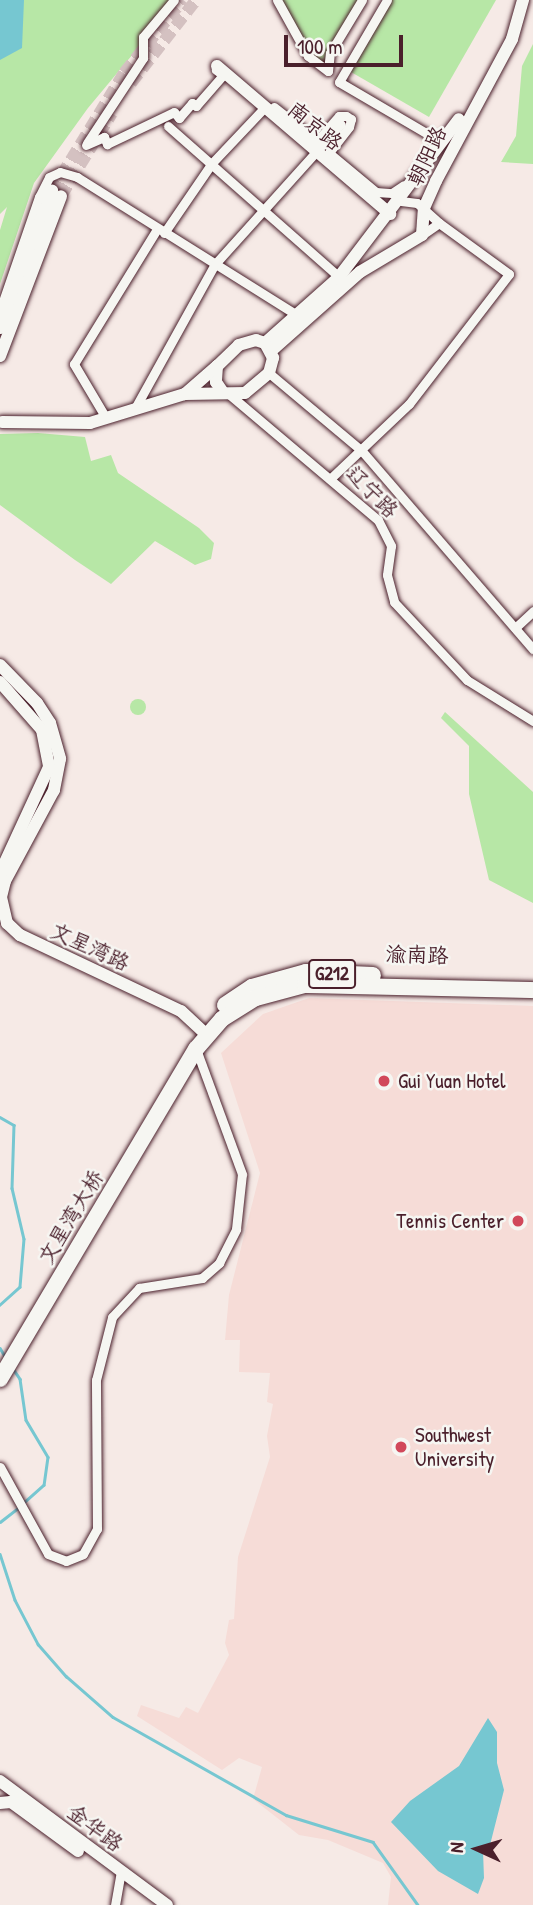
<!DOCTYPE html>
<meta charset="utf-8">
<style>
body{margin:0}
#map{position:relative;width:533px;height:1905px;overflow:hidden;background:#f6eae6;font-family:"Patrick Hand","LXGW WenKai TC",sans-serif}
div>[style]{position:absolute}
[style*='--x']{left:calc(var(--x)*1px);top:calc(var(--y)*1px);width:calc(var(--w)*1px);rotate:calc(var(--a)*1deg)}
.built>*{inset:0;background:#f6dcd7}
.green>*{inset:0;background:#b7e7a6}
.round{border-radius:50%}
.water>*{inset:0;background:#76c7d1}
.stream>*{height:2.5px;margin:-1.25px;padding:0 1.25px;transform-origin:1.25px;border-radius:1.25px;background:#76c7d1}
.secondary-tunnel>*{height:12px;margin-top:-6px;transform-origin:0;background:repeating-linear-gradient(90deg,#d4c1c1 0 12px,transparent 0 18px)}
.roads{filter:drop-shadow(0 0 2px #4a1f2b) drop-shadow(0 0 2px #4a1f2b)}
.street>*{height:9px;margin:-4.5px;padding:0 4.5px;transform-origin:4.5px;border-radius:4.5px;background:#f6f6f2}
.secondary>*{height:12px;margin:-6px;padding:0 6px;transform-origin:6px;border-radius:6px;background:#f6f6f2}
.highway>*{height:16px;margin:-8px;padding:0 8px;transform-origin:8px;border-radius:8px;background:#f6f6f2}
.dots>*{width:19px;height:19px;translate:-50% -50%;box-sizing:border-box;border:4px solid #f6f6f2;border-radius:50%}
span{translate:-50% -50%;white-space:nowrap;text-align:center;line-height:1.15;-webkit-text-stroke:5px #f6f6f2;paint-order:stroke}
.shield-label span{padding:2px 5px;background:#f6f6f2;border:2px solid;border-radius:5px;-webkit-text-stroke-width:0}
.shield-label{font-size:19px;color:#4a1f2b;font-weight:700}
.street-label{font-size:21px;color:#4a1f2b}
.poi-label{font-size:21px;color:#4a1f2b}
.left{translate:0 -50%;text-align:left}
.right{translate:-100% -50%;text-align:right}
.north{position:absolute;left:442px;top:1814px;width:70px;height:70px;-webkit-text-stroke:5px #f6f6f2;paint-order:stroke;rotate:274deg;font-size:19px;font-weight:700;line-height:28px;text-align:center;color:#4a1f2b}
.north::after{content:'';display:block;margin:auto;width:24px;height:32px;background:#4a1f2b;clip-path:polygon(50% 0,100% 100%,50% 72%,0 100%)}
.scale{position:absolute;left:284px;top:35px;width:119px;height:32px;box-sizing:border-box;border:4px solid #4a1f2b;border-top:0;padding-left:9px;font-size:21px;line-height:24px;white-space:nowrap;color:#4a1f2b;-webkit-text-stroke:5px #f6f6f2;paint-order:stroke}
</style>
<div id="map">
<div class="built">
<div style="clip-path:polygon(309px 998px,533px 1006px,533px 1905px,388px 1905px,391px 1877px,383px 1863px,328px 1840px,299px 1835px,253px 1799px,262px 1767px,239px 1758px,222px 1770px,137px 1716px,141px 1705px,179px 1718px,186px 1707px,198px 1713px,229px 1655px,225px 1643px,229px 1620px,234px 1619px,238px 1557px,270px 1457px,267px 1436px,273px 1404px,267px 1402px,270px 1373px,239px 1372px,240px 1340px,225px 1340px,229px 1295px,260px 1173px,221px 1053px,263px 1014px)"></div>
</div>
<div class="green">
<div style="clip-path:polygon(0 0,178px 0,88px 108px,34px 183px,0 284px,0 230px,7px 207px,0 214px)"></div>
<div style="clip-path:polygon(277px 0,360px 0,328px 71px,314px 62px)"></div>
<div style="clip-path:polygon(392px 0,496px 0,429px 117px,351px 72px)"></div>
<div style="clip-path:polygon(533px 44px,533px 164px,501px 162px,516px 136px,522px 66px)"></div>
<div style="clip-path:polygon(38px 433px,85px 437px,91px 461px,111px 455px,118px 473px,199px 528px,214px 543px,211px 559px,195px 565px,155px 541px,111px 584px,75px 560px,0 505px,0 434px)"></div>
<div class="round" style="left:130px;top:699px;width:16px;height:16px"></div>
<div style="clip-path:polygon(445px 712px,533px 792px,533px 903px,489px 880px,469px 794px,469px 746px,441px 718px)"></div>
</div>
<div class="water">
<div style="clip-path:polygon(0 0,24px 0,22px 48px,0 60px)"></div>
<div style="clip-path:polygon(488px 1718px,497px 1732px,497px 1763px,504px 1790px,490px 1845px,483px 1851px,484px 1878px,478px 1894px,438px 1871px,391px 1822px,410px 1801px,459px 1766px)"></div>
</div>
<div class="stream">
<div style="--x:0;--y:1117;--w:16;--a:30"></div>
<div style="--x:14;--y:1125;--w:63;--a:91.8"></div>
<div style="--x:12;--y:1188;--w:52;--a:76.8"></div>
<div style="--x:24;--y:1239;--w:48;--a:94.8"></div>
<div style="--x:20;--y:1287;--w:27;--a:138"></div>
<div style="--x:0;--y:1348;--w:12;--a:59"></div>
<div style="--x:14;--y:1370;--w:11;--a:56"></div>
<div style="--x:20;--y:1379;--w:41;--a:81.7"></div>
<div style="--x:26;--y:1420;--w:43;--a:59.3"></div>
<div style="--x:48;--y:1457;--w:28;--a:98"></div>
<div style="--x:44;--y:1485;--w:27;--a:138"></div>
<div style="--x:0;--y:1522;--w:24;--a:-38"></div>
<div style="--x:0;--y:1554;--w:48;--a:71.9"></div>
<div style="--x:15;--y:1600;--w:50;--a:62.4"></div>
<div style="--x:38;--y:1644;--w:43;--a:48.8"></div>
<div style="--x:66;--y:1676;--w:62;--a:41.1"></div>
<div style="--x:113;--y:1717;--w:199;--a:29.5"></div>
<div style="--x:286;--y:1815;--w:91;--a:17.2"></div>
<div style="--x:373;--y:1842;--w:77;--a:54.5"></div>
</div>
<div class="secondary-tunnel">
<div style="--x:131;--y:83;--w:105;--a:-51.9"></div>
<div style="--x:52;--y:191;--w:138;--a:-58.6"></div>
<div style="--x:124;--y:73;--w:94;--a:-51.1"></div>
<div style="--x:61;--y:196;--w:97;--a:-58.4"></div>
</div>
<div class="roads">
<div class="street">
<div style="--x:277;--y:0;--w:64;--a:61"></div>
<div style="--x:308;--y:56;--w:25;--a:37"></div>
<div style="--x:328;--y:71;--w:18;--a:-84"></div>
<div style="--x:330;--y:53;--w:62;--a:-58.9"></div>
<div style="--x:387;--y:0;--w:95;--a:120.3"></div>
<div style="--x:339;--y:82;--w:115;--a:30.4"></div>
<div style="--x:438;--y:140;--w:7;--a:135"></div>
<div style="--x:274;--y:107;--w:55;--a:38.3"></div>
<div style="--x:317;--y:141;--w:33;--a:-49"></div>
<div style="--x:339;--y:116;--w:7;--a:0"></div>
<div style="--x:346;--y:116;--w:6;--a:31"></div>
<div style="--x:351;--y:119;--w:8;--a:104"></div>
<div style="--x:349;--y:127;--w:33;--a:128"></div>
<div style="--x:329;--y:153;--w:61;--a:39.7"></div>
<div style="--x:376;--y:192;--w:16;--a:4"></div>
<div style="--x:392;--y:193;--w:14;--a:-34"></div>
<div style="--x:168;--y:126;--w:228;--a:41.4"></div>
<div style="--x:87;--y:143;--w:102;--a:-56.6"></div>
<div style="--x:143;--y:58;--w:21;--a:-90"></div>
<div style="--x:143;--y:37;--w:48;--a:-50"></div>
<div style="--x:86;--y:145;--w:20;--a:-24"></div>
<div style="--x:104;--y:137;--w:8;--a:67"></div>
<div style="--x:107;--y:144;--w:74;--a:-25.5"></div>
<div style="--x:174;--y:112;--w:8;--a:50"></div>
<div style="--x:179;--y:118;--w:20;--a:-49"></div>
<div style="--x:192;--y:103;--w:5;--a:37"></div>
<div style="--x:196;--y:106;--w:41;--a:-48.9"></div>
<div style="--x:223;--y:75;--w:9;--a:-144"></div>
<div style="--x:401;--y:201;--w:16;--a:7"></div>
<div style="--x:417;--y:203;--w:30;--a:42"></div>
<div style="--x:439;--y:223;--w:21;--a:145"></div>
<div style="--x:164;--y:233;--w:85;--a:-55.6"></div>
<div style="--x:212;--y:163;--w:74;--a:-46.6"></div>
<div style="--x:0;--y:310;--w:120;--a:-71"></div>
<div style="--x:39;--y:197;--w:22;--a:-63"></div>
<div style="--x:49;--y:177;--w:12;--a:-24"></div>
<div style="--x:60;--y:172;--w:18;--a:16"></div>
<div style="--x:77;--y:177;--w:257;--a:32.1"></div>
<div style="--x:269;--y:373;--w:121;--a:40"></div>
<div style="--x:362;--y:451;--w:262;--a:49.2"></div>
<div style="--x:230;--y:395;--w:194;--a:40.2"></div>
<div style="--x:378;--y:520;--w:29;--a:63"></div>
<div style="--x:391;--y:546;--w:29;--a:98"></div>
<div style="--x:387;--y:575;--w:28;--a:75"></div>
<div style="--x:394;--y:602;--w:107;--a:46.9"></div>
<div style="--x:467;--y:680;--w:78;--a:31.8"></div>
<div style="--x:134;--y:410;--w:167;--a:-61"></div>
<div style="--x:215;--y:264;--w:188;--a:-48"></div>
<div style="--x:106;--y:418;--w:63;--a:-120.7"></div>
<div style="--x:74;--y:364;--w:158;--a:-58.4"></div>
<div style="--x:332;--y:477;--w:106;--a:-43.5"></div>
<div style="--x:409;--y:404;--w:164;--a:-52.4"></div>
<div style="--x:509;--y:274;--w:87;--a:-143.9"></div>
<div style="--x:515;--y:628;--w:25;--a:-43"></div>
<div style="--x:0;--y:1467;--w:99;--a:61.1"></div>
<div style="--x:48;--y:1554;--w:19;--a:21"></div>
<div style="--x:66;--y:1561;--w:18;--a:-22"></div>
<div style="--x:83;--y:1554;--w:29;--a:-61"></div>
<div style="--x:97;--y:1529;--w:149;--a:-90.4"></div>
<div style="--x:96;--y:1380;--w:65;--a:-75.7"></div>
<div style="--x:112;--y:1317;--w:40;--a:-47"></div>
<div style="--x:139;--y:1288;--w:64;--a:-9"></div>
<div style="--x:202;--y:1278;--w:23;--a:-41"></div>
<div style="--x:219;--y:1263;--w:38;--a:-63"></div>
<div style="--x:236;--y:1229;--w:55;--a:-83.8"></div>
<div style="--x:242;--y:1174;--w:133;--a:-110.2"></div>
<div style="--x:115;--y:1905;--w:34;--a:-80"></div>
</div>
<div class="secondary">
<div style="--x:217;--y:66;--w:228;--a:40.5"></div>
<div style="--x:0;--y:328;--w:147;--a:-69.2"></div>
<div style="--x:265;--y:343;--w:99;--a:-41.7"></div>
<div style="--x:339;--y:277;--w:198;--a:-52.8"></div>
<div style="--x:271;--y:351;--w:119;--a:-41.6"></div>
<div style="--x:360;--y:272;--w:72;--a:-30.8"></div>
<div style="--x:422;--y:235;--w:27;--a:-86"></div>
<div style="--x:424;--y:208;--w:30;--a:-66"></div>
<div style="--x:436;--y:181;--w:161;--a:-61.8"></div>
<div style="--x:512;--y:39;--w:41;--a:-74.2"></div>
<div style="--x:0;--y:356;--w:171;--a:-69.1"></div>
<div style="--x:217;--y:366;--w:43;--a:138.8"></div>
<div style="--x:185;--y:394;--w:60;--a:-1"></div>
<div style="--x:245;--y:393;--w:31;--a:-40"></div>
<div style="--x:269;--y:373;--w:16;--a:-75"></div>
<div style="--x:273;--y:358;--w:17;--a:-118"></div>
<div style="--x:265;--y:343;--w:9;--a:-162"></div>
<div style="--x:256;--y:340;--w:18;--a:164"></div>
<div style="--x:239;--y:345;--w:30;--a:136"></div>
<div style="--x:217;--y:366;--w:16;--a:94"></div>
<div style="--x:216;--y:382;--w:11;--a:56"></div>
<div style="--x:2;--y:422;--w:88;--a:0.7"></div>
<div style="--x:90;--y:423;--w:99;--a:-17"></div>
<div style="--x:0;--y:665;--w:53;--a:45.8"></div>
<div style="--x:37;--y:703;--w:24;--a:57"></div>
<div style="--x:50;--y:723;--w:37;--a:74"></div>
<div style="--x:60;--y:759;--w:32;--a:101"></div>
<div style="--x:54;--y:790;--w:103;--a:118.3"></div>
<div style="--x:5;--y:881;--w:16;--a:104"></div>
<div style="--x:1;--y:897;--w:27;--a:77"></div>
<div style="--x:7;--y:923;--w:18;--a:43"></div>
<div style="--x:20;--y:935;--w:178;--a:25.3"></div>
<div style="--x:181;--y:1011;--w:34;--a:43"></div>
<div style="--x:0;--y:682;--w:64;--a:48.8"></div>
<div style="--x:42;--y:730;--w:38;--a:79"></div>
<div style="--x:49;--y:767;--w:117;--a:114.8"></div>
<div style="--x:0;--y:1781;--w:208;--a:36.6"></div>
<div style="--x:0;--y:1803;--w:11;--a:-5"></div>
<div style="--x:11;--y:1802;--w:83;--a:36.2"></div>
</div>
<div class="highway">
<div style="--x:225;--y:1005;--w:32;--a:-34"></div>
<div style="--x:252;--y:987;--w:56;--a:-15.5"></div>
<div style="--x:306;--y:972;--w:67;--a:2.6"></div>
<div style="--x:0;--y:1379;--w:384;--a:-59.3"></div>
<div style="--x:196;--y:1049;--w:40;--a:-49"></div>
<div style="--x:222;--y:1019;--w:40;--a:-32"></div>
<div style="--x:256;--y:998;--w:51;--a:-14.9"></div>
<div style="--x:305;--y:985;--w:228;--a:1.3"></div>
</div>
</div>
<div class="dots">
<div style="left:384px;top:1081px;background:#d1495b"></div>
<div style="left:518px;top:1221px;background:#d1495b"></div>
<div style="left:401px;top:1447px;background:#d1495b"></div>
</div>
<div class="shield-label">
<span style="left:332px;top:974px">G212</span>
</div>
<div class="street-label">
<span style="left:315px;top:126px;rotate:39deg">南京路</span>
<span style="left:427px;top:156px;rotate:-65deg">朝阳路</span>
<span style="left:372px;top:492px;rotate:45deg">辽宁路</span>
<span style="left:90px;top:947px;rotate:25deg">文星湾路</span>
<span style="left:417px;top:955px;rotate:2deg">渝南路</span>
<span style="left:71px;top:1217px;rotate:-59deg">文星湾大桥</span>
<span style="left:95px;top:1828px;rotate:37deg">金华路</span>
</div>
<div class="poi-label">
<span class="left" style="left:398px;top:1081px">Gui Yuan Hotel</span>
<span class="right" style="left:504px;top:1221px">Tennis Center</span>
<span class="left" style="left:415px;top:1447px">Southwest<br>University</span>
</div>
<div class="north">N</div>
<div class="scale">100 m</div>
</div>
